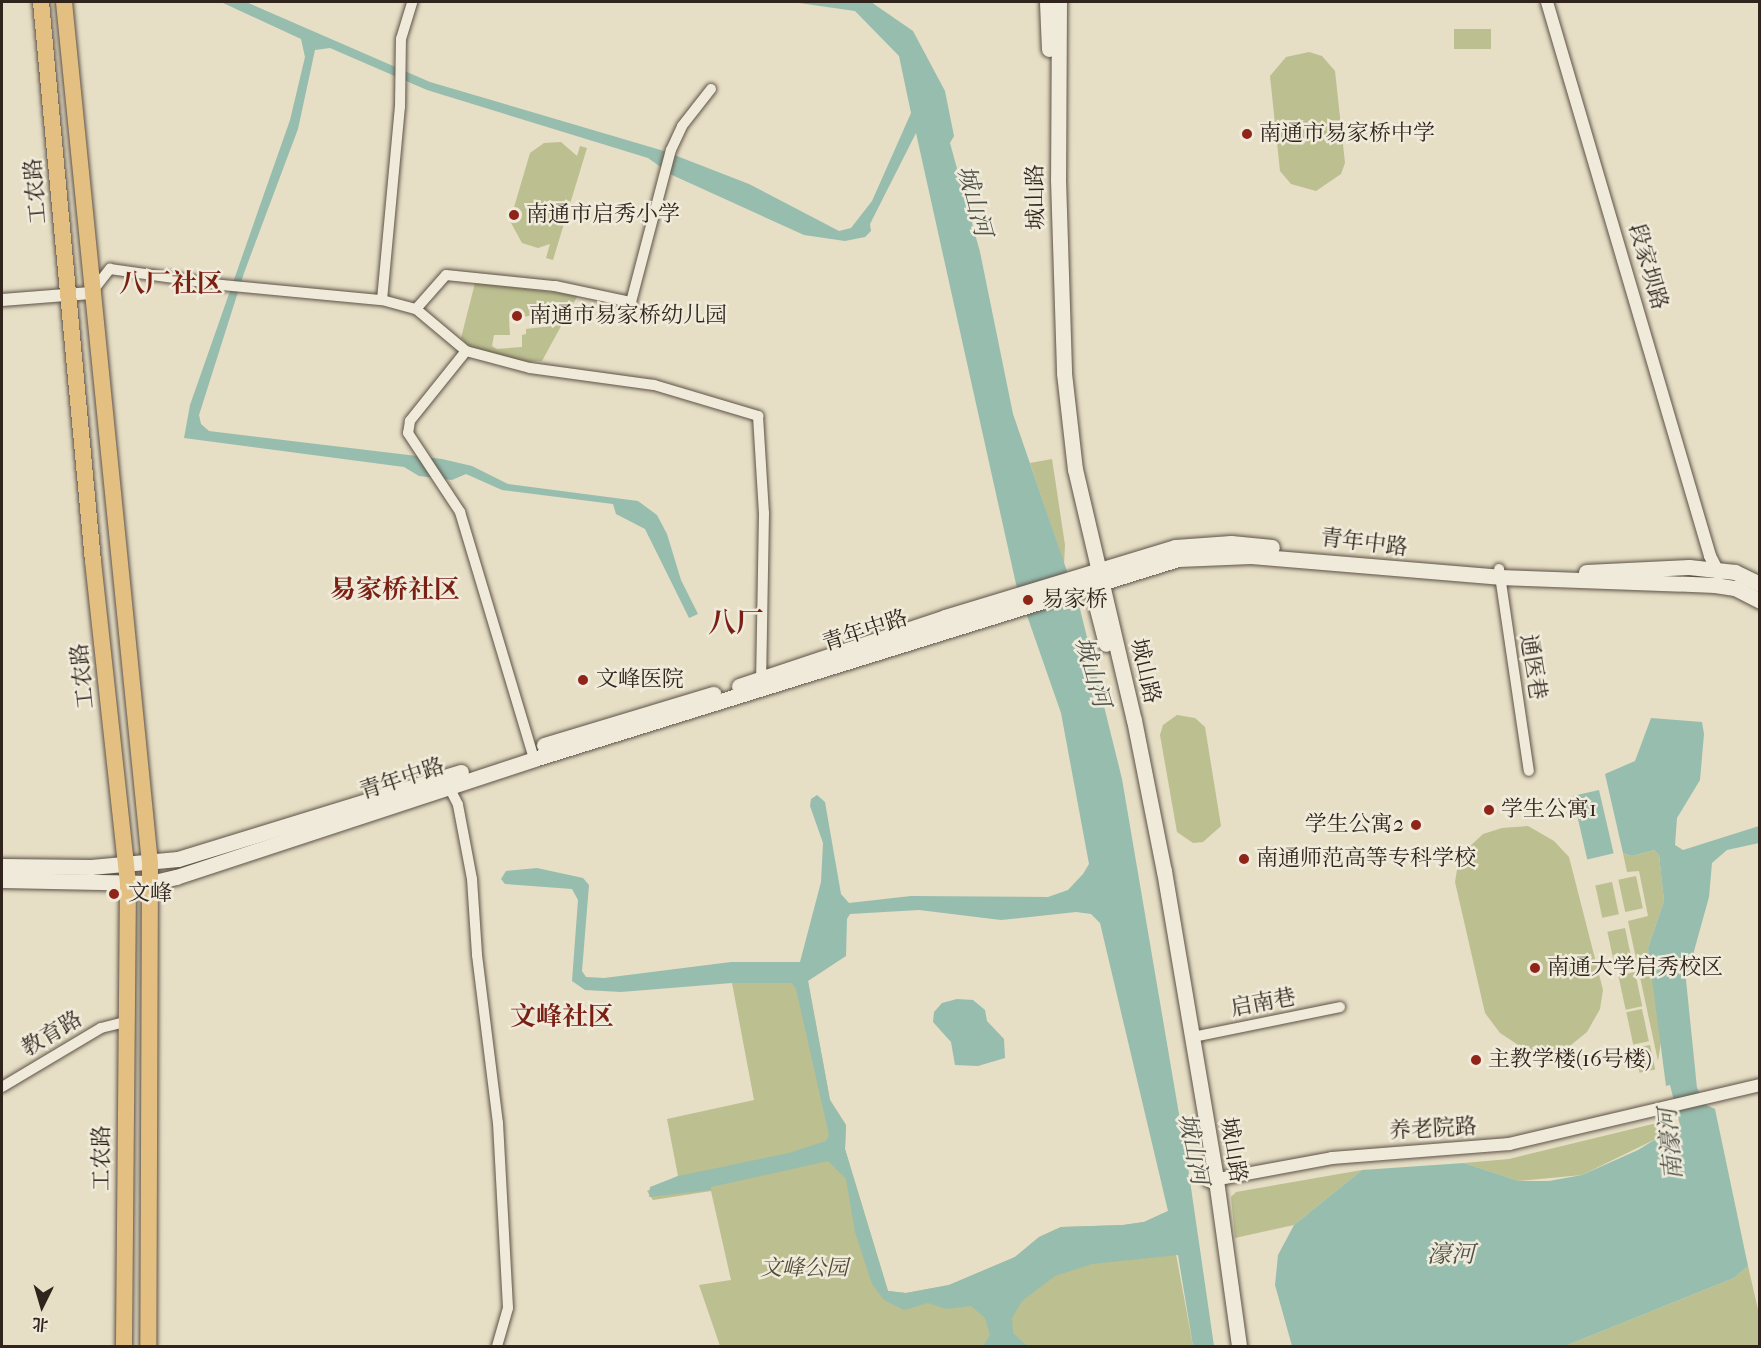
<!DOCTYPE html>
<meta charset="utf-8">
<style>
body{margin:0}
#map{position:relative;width:1761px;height:1348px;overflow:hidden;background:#e6dec5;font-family:"IM FELL French Canon","Noto Serif SC",serif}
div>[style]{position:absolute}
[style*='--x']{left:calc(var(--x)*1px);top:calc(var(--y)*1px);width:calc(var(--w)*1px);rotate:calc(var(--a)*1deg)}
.green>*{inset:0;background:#bcbf90;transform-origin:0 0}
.water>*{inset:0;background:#97bdae;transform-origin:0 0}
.roads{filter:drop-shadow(0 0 2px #5e5247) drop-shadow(0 0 2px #5e5247)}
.minor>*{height:10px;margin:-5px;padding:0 5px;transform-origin:5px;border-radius:5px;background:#efead9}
.tertiary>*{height:12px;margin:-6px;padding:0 6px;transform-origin:6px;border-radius:6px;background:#efead9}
.secondary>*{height:15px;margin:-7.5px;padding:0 7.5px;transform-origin:7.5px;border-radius:7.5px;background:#efead9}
.primary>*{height:16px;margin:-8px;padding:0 8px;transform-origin:8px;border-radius:8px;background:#e3bf82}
.dots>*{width:16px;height:16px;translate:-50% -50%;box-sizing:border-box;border:3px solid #efead9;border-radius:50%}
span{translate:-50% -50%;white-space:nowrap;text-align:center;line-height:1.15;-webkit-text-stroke:5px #efead9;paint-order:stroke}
.poi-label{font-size:22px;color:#30241d}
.left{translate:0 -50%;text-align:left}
.right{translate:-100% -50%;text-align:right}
.street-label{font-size:22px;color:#30241d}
.park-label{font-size:22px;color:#534b3a;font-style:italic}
.water-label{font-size:24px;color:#4f5248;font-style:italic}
.quarter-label{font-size:26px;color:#7a1f14;font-weight:700}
.district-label{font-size:28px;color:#7a1f14;font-weight:700}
.frame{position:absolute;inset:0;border:3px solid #30241d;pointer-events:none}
.north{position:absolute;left:12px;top:1276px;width:60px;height:60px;-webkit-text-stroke:4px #efead9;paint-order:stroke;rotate:185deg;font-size:16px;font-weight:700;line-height:24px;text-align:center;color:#30241d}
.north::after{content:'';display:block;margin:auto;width:21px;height:27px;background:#30241d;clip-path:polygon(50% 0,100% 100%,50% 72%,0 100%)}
</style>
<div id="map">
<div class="green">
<div style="left:1454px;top:29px;width:37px;height:20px"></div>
<div style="clip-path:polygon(1309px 52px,1322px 56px,1335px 71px,1345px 163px,1341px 174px,1316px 191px,1291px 184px,1280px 171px,1270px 76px,1286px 57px)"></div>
<div style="clip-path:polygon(561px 142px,577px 156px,580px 146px,587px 148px,553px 260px,546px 258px,550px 244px,538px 248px,522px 243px,510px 221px,530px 153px,544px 143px)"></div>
<div style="clip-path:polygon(evenodd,475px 283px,578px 295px,542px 361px,526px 362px,471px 348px,461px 338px,475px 283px,560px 311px,561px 325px,526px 329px,526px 334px,522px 335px,522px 347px,497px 349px,492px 346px,494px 335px,510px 335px,509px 319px,560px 311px)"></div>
<div style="clip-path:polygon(1052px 459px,1065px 545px,1064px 564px,1030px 463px)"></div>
<div style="clip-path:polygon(1177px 715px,1195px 718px,1205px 727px,1221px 826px,1203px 842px,1193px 843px,1177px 832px,1160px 735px,1163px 725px)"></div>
<div style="clip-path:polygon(1528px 826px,1554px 841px,1569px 857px,1603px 990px,1600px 1009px,1587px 1032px,1566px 1049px,1542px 1052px,1523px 1048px,1500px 1033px,1485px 1013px,1455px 882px,1458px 864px,1466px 850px,1483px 834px,1502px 828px)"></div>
<div style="clip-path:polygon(1654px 850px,1659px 855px,1664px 901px,1648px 948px,1662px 1035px,1658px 1061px,1628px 921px,1648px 916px,1639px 871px,1627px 872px,1623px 853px,1632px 856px)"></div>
<div style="left:1636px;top:876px;width:33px;height:18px;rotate:78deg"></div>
<div style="left:1612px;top:882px;width:33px;height:17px;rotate:78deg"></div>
<div style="left:1625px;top:928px;width:35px;height:18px;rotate:78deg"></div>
<div style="left:1635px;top:972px;width:35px;height:17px;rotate:78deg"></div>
<div style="clip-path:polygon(808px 981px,830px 1100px,846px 1125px,845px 1149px,888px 1291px,906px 1293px,949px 1285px,1015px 1257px,1039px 1237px,1061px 1227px,1123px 1225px,1144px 1222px,1168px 1211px,1193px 1346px,720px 1346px,699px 1285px,731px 1280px,711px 1191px,653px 1200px,647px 1191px,678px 1176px,667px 1119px,754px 1100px,732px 983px)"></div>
<div style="left:1642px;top:1009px;width:33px;height:16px;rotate:78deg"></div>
<div style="left:1650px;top:1045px;width:25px;height:16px;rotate:78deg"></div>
<div style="clip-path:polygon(1657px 1123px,1660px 1137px,1582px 1175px,1519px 1181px,1464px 1163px,1509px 1159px)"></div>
<div style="clip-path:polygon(1362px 1170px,1294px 1225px,1235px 1238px,1231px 1197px,1236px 1192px)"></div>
<div style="clip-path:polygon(1748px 1266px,1759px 1314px,1759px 1346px,1565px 1346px,1734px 1278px)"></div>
</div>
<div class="water">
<div style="clip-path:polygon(evenodd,221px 2px,246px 2px,430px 82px,664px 151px,749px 184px,839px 231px,851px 228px,872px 201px,911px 113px,899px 56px,855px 11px,792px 2px,871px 2px,913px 31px,945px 91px,954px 136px,950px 143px,980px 252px,1013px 414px,1080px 609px,1122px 779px,1188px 1167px,1214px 1346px,1193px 1346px,1178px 1255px,1092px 1264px,1055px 1276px,1022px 1301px,1012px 1318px,1013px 1333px,1027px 1346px,983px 1346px,990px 1335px,985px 1318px,971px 1306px,946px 1309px,928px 1303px,904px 1310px,884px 1300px,872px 1284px,855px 1232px,846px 1179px,828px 1161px,711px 1187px,711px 1190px,649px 1197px,650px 1187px,678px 1176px,789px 1153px,826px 1141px,829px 1135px,796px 989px,792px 983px,732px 983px,621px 992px,585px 990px,572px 981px,578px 900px,572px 889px,505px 884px,501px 879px,506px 871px,537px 868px,583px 878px,589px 885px,582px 971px,586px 977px,604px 978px,731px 962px,800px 962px,821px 882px,823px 843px,810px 806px,811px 799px,817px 795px,825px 802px,841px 894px,849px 903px,911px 896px,1048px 897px,1068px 890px,1083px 874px,1089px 864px,1061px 713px,1016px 584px,916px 133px,870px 224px,871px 231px,865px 237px,845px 241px,804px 235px,672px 175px,648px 158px,427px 90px,330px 48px,315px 50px,298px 129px,244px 273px,199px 415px,201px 424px,209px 431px,442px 459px,472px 466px,508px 484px,638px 501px,657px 515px,667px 534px,681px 580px,698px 614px,689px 618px,645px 529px,616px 514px,613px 504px,502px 490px,466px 474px,452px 480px,419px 476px,404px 467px,184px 438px,190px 405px,290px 120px,305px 57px,301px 39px,221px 2px,919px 910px,1001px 920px,1076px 912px,1091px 914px,1100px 923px,1168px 1211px,1144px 1222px,1123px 1225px,1061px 1227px,1039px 1237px,1015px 1257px,949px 1285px,906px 1293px,888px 1291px,845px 1149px,846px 1125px,830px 1100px,808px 981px,846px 956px,847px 919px,850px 914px,919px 910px)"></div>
<div style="clip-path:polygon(1651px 718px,1702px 722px,1704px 734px,1700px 780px,1677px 818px,1675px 845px,1683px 850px,1759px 826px,1759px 843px,1727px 850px,1712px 863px,1709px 897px,1686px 980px,1697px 1088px,1706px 1105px,1715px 1109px,1748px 1266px,1734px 1278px,1565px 1346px,1292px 1346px,1275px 1285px,1278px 1255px,1294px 1225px,1362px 1170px,1464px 1163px,1519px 1181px,1549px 1181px,1582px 1175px,1638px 1150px,1659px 1137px,1659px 1131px,1680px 1125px,1670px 1085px,1666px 1086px,1648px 948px,1664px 901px,1659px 855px,1654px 850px,1632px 856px,1623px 853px,1605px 774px,1635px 761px)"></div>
<div style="left:1599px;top:790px;width:65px;height:27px;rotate:77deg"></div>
<div style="clip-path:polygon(957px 999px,973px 1000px,985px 1010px,987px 1021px,1004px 1039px,1005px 1058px,978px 1066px,955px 1065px,951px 1042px,933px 1022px,934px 1012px,942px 1003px)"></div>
</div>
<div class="roads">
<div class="minor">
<div style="--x:91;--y:293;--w:31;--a:-52"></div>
<div style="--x:110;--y:269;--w:113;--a:8.1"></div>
<div style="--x:222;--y:285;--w:161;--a:5.4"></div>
<div style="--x:382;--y:300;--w:35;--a:15"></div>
<div style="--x:416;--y:309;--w:65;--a:40"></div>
<div style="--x:466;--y:351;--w:66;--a:14.9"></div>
<div style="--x:530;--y:368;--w:125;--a:7.8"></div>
<div style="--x:654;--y:385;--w:109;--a:16.6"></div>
<div style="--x:758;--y:416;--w:97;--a:86.5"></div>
<div style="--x:764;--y:513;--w:172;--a:91"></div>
<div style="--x:382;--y:300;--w:194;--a:-84.7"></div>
<div style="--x:400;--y:107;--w:68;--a:-89.2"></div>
<div style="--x:401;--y:39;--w:39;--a:-73"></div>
<div style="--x:416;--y:309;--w:45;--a:-48.6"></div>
<div style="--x:446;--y:275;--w:110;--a:5.8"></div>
<div style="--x:555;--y:286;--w:78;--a:11.9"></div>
<div style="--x:631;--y:302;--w:157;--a:-75.3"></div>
<div style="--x:671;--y:150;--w:26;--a:-65"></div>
<div style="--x:682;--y:126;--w:47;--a:-51.9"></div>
<div style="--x:466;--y:351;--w:90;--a:128.7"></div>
<div style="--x:410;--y:421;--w:12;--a:99"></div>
<div style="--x:408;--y:433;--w:95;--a:56.6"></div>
<div style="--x:460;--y:512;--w:258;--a:73.3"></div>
<div style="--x:1499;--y:569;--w:204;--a:81.6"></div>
<div style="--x:449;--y:787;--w:20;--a:63"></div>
<div style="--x:458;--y:805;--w:75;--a:79.3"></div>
<div style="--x:472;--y:879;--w:76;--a:86.2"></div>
<div style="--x:477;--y:955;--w:169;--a:82.9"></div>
<div style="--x:498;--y:1123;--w:185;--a:86.9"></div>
<div style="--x:508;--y:1308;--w:40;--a:106"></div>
<div style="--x:1193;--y:1037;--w:150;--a:-11.5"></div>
<div style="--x:2;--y:1087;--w:115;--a:-30.8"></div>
<div style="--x:101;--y:1028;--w:25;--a:-14"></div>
</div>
<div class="tertiary">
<div style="--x:1547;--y:2;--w:577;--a:73.6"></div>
<div style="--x:1710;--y:556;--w:20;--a:63"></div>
<div style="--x:2;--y:300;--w:89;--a:-4.5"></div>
<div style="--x:1208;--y:1181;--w:126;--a:-10.5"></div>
<div style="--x:1332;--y:1158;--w:178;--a:-4.5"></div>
<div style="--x:1509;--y:1144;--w:258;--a:-13.2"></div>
</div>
<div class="secondary">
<div style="--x:1047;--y:2;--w:47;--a:87.6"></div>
<div style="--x:1059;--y:2;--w:177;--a:90.3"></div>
<div style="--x:1058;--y:179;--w:194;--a:88.2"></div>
<div style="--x:1064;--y:373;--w:97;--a:83.5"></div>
<div style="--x:1075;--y:469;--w:258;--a:76.8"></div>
<div style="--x:1134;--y:720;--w:154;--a:78.8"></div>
<div style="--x:1164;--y:871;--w:313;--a:80.4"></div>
<div style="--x:1216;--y:1180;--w:168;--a:82.1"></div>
<div style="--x:1586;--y:572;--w:103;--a:-2.8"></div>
<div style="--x:1689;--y:567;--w:46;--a:6.2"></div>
<div style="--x:1735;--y:572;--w:28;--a:26"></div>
<div style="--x:1088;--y:574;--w:72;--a:75.6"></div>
<div style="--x:739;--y:686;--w:217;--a:-18.5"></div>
<div style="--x:945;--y:617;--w:240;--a:-16.9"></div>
<div style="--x:1175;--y:547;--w:56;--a:-4.1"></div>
<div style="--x:1231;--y:543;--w:41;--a:5.6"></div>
<div style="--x:544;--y:745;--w:177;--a:-16.8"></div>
<div style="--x:2;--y:866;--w:89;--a:0.6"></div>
<div style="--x:91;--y:867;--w:87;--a:-5.3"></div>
<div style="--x:178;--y:859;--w:296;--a:-17.1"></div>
<div style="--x:2;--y:880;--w:148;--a:1.2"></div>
<div style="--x:150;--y:883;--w:27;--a:-13"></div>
<div style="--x:176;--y:877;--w:377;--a:-18.2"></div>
<div style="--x:534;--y:759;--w:674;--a:-17.25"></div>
<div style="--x:1178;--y:559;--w:73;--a:-2.4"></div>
<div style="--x:1251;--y:556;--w:249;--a:4.8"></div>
<div style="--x:1499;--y:577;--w:216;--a:2.1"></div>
<div style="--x:1715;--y:585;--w:20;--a:9"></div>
<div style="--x:1735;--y:588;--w:28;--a:27"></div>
</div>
<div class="primary">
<div style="--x:41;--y:2;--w:561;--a:84.69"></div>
<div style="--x:93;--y:561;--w:324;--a:83.8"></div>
<div style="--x:128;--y:883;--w:463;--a:90.5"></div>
<div style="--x:64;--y:2;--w:865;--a:84.3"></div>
<div style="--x:150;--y:863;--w:483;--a:90.2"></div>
</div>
</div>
<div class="dots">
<div style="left:1247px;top:134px;background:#8f2418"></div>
<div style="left:514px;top:215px;background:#8f2418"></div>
<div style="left:517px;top:316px;background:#8f2418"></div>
<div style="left:1028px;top:600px;background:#8f2418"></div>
<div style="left:583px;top:680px;background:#8f2418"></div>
<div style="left:1489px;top:810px;background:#8f2418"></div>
<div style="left:1416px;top:825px;background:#8f2418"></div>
<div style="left:1244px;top:859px;background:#8f2418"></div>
<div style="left:114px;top:894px;background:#8f2418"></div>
<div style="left:1535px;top:968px;background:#8f2418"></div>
<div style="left:1476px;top:1060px;background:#8f2418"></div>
</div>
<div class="poi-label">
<span class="left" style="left:1259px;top:134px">南通市易家桥中学</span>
<span class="left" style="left:526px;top:215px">南通市启秀小学</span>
<span class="left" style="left:529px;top:316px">南通市易家桥幼儿园</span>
<span class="left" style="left:1042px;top:600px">易家桥</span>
<span class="left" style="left:596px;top:680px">文峰医院</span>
<span class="left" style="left:1501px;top:810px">学生公寓1</span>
<span class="right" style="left:1404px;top:825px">学生公寓2</span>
<span class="left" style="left:1256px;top:859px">南通师范高等专科学校</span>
<span class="left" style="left:128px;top:894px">文峰</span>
<span class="left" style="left:1547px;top:968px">南通大学启秀校区</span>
<span class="left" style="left:1488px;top:1060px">主教学楼(16号楼)</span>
</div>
<div class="street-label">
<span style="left:36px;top:191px;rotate:-95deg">工农路</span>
<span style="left:1036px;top:197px;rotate:-91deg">城山路</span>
<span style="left:1648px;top:267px;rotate:74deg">段家坝路</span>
<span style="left:1364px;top:543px;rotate:7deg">青年中路</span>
<span style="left:865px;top:631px;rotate:-18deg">青年中路</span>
<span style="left:1533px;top:667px;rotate:81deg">通医巷</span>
<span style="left:1145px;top:671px;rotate:77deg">城山路</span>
<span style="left:83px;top:676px;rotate:-96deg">工农路</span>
<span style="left:402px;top:779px;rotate:-18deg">青年中路</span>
<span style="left:1263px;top:1003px;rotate:-11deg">启南巷</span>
<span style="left:52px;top:1034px;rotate:-31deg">教育路</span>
<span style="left:1433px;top:1129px;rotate:-3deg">养老院路</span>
<span style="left:1233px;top:1150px;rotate:81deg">城山路</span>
<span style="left:102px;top:1158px;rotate:-90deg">工农路</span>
</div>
<div class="park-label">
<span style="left:804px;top:1269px">文峰公园</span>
</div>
<div class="water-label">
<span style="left:974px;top:201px;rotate:75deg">城山河</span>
<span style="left:1092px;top:672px;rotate:74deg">城山河</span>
<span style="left:1671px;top:1144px;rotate:-95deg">南濠河</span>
<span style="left:1193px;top:1149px;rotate:79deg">城山河</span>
<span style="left:1451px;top:1255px">濠河</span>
</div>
<div class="quarter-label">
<span style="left:171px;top:284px">八厂社区</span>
<span style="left:395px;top:590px">易家桥社区</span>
<span style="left:562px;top:1017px">文峰社区</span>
</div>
<div class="district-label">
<span style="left:736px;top:623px">八厂</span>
</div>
<div class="frame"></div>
<div class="north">北</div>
</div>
